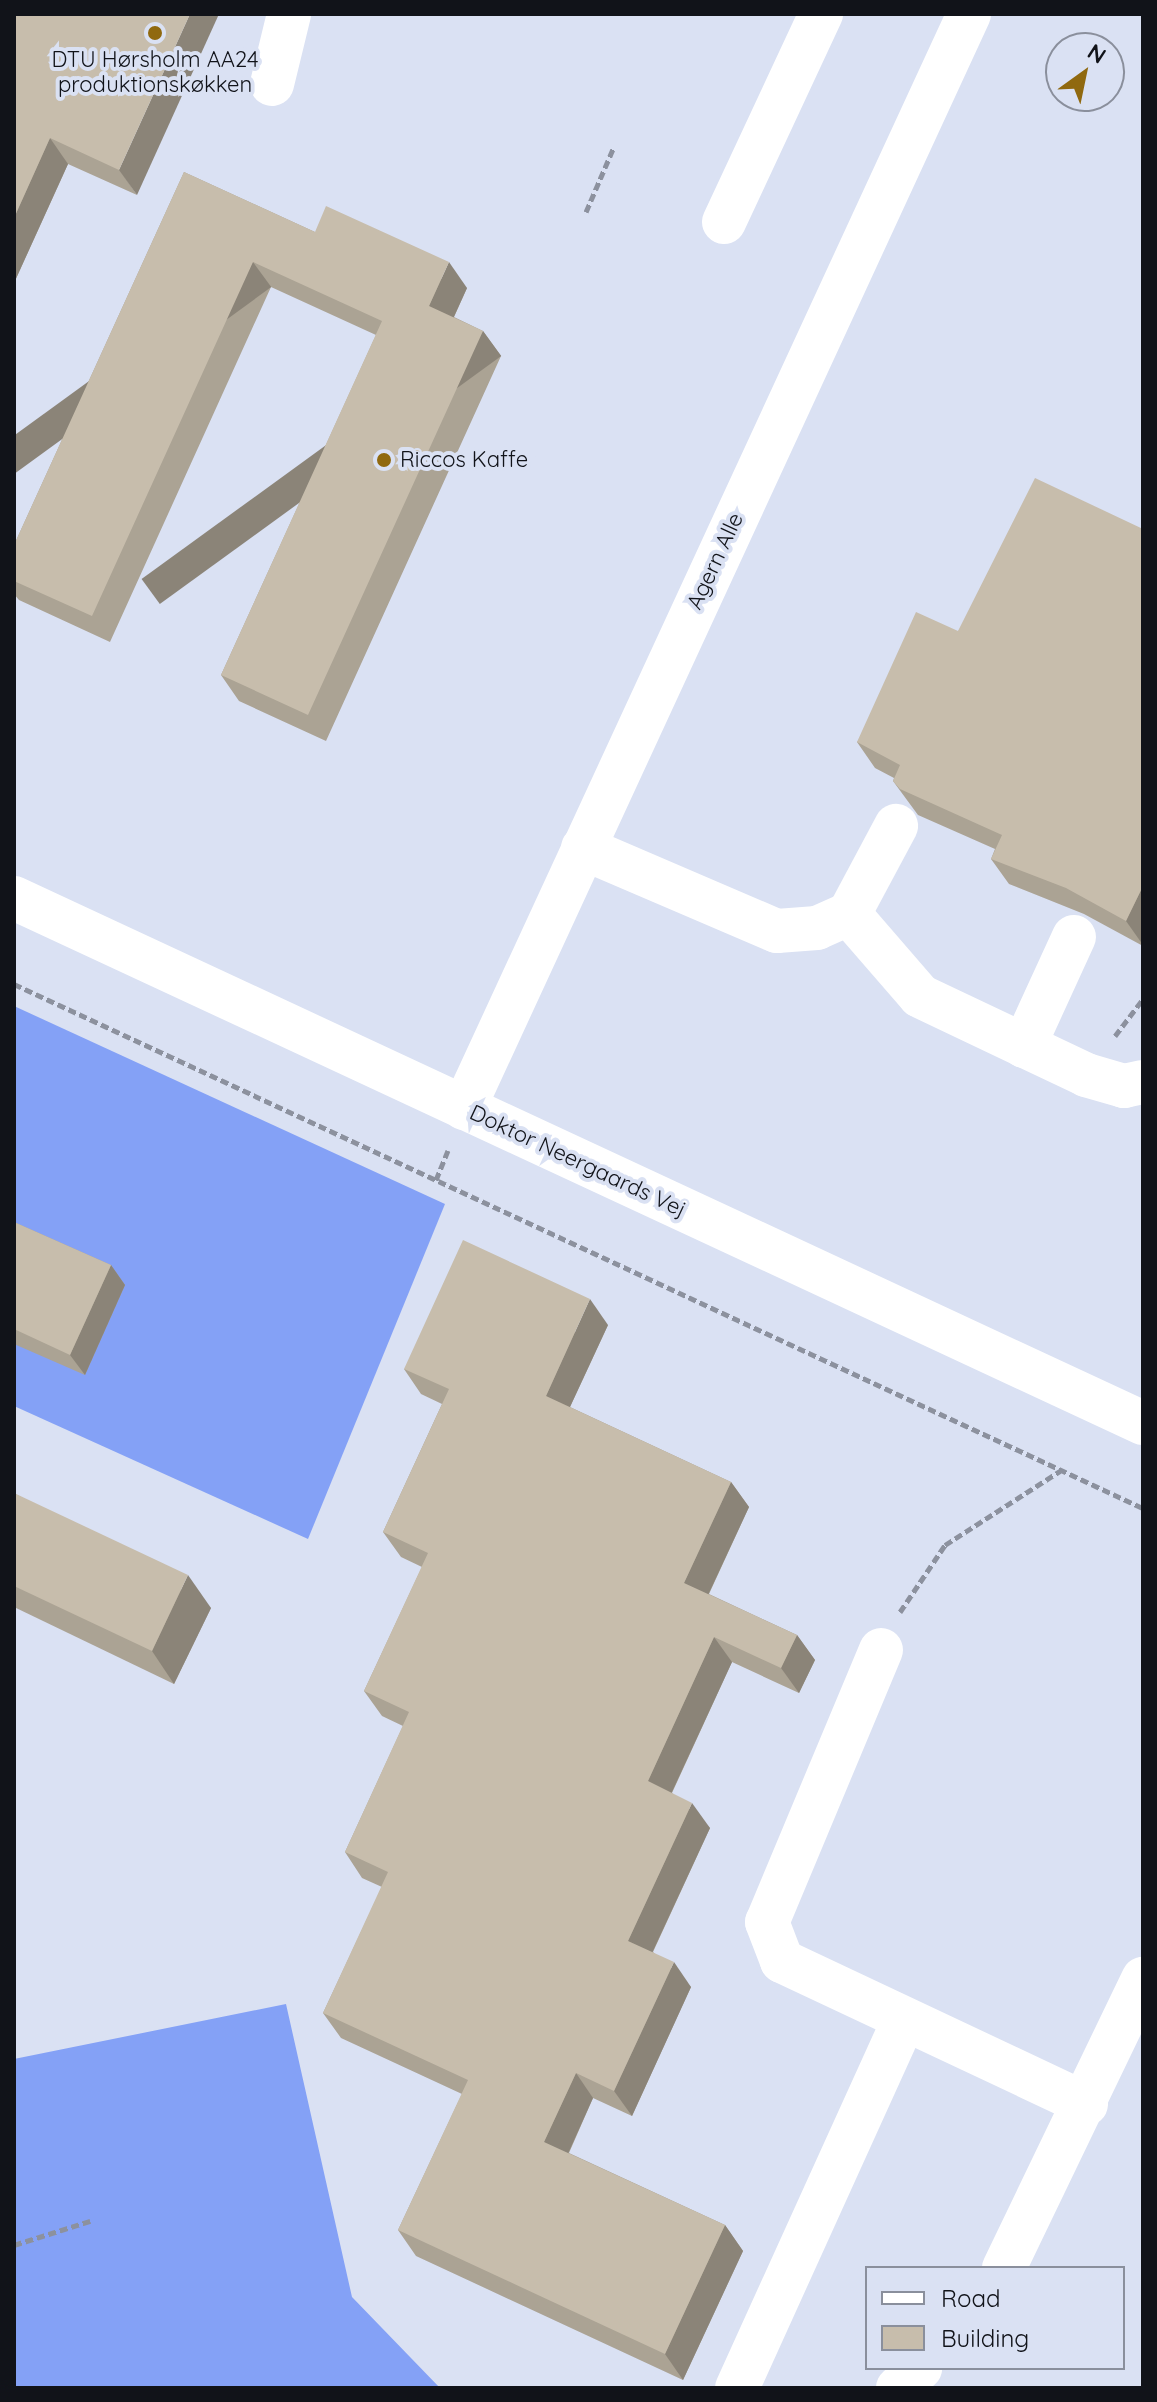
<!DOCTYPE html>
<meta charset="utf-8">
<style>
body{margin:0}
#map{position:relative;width:1157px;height:2402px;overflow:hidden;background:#dae1f3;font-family:Quicksand,sans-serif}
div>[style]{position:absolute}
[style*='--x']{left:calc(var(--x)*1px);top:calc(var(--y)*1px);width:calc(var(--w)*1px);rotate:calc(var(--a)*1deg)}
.forest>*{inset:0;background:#84a1f6}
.path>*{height:5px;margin-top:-2.5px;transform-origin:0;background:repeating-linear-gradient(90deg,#8c919e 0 8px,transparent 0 12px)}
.minor>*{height:44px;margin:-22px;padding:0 22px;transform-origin:22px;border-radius:22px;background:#fff}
.wall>*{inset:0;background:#aba394}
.shaded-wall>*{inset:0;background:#8b8478;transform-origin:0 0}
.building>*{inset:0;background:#c7bdac}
.dots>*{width:22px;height:22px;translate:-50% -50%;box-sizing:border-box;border:4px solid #dae1f3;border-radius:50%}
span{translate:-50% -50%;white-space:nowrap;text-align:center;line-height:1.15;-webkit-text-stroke:8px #dae1f3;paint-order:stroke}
.poi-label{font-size:22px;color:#111319}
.left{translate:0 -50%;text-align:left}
.street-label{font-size:22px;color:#111319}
.frame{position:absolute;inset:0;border:16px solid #111319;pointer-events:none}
.legend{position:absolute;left:865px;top:2266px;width:260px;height:104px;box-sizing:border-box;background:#dae1f3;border:2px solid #8a8f9c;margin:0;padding:10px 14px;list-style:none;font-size:24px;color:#111319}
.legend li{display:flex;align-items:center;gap:16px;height:40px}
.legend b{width:40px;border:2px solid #8a8f9c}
.north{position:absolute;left:1045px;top:32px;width:80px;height:80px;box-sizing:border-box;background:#dae1f3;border:2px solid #8a8f9c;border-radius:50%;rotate:33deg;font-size:22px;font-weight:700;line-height:32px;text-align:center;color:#111319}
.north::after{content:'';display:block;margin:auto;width:28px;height:36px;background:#90690f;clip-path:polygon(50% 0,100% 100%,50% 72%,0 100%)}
</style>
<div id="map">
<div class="forest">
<div style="clip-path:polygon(14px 1006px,445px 1204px,308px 1539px,14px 1406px)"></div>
<div style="clip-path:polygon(286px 2004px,352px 2297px,440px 2388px,14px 2388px,14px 2059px)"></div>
</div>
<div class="path">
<div style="--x:586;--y:212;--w:69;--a:-66.8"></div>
<div style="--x:14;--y:984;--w:1245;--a:24.9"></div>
<div style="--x:1115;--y:1036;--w:46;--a:-52.9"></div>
<div style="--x:436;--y:1180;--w:32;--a:-68"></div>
<div style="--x:900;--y:1612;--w:81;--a:-56.1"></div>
<div style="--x:945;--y:1545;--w:137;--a:-32.8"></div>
<div style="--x:14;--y:2245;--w:80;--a:-17.5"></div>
</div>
<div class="minor">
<div style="--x:272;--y:84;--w:72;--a:-76.3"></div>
<div style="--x:724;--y:222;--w:230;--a:-65"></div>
<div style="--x:583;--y:848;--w:211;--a:23.2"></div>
<div style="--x:777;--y:931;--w:40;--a:-4.3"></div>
<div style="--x:817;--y:928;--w:35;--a:-24"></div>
<div style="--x:849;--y:914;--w:100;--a:-61.9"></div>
<div style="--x:14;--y:898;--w:1245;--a:24.94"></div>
<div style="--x:849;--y:914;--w:108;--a:49.1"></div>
<div style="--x:920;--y:996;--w:184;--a:25.4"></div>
<div style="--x:1086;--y:1075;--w:40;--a:16"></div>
<div style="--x:1124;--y:1086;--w:19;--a:-12"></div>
<div style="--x:1024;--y:1046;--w:120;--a:-65.4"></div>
<div style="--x:464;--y:1108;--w:1205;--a:-65.22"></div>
<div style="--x:881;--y:1650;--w:295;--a:112.7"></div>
<div style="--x:767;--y:1922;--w:42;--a:69"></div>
<div style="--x:782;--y:1961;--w:336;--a:25.2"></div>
<div style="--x:1004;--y:2268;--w:321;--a:-64.3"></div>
<div style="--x:737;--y:2388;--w:402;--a:-65.6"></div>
<div style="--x:898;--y:2388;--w:30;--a:-42"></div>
</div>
<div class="wall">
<div style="clip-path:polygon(14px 14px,137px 195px,68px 164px,14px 283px)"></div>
<div style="clip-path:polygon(184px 172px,315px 232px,467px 288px,454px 317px,483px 331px,501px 356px,326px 741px,239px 701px,221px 675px,376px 335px,271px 287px,110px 642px,19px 600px,14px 594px,14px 545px)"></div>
<div style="clip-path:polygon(1143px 529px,1143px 946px,1084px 914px,1009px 884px,991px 859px,995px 849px,918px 815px,893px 781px,894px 778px,875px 768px,857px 742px,958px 631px)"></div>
<div style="clip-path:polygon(14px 1222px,111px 1265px,125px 1285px,85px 1375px,14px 1344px)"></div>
<div style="clip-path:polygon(608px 1325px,570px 1407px,731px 1482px,749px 1507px,709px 1594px,797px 1635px,815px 1660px,799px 1693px,732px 1662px,672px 1793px,710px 1828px,653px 1952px,691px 1987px,632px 2116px,593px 2098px,569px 2153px,725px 2225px,743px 2251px,683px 2380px,416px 2256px,398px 2230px,462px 2094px,341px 2038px,323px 2013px,382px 1887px,362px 1878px,345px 1852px,403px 1726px,382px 1716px,364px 1691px,422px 1567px,401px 1557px,383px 1532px,442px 1404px,421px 1394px,404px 1369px)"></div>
<div style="clip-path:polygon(14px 1493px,211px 1608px,174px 1684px,14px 1607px)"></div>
</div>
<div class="shaded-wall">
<div style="clip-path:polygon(190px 14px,219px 14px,137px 195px,119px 170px)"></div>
<div style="clip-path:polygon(50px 138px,68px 164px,14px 283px,14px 218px)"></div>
<div style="left:253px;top:262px;width:31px;height:389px;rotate:54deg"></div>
<div style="clip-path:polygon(449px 262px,467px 288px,447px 332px,429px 306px)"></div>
<div style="left:483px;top:331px;width:31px;height:422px;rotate:54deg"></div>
<div style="clip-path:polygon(1143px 886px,1143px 945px,1126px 921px)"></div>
<div style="clip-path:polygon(111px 1265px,125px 1285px,85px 1375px,70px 1355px)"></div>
<div style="clip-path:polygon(590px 1299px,608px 1325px,563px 1422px,546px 1396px)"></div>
<div style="clip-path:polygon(731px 1482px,749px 1507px,702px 1608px,684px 1583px)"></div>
<div style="clip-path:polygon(188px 1575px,211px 1608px,174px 1684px,152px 1651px)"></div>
<div style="clip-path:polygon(797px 1635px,815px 1660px,799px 1693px,781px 1668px)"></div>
<div style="clip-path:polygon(714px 1637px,732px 1662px,665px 1807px,648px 1781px)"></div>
<div style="clip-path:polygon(692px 1803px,710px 1828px,646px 1966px,628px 1941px)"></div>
<div style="clip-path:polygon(674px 1962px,691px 1987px,632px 2116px,614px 2091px)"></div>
<div style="clip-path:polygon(576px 2073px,593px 2098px,562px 2167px,544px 2142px)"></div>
<div style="clip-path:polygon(725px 2225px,743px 2251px,683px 2380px,665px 2354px)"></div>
</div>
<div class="building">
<div style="clip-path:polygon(14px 14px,190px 14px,119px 170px,50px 138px,14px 218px)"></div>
<div style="clip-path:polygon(184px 172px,315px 232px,326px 206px,449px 262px,429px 306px,483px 331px,308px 715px,221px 675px,382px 321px,253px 262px,92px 616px,14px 581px,14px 545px)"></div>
<div style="clip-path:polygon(1035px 478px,1143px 529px,1143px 886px,1126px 921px,1066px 888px,991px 859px,1002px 835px,900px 789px,893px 781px,900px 765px,857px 742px,916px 612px,958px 631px)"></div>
<div style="clip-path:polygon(14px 1222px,111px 1265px,70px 1355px,14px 1329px)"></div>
<div style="clip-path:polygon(463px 1240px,590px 1299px,546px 1396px,731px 1482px,684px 1583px,797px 1635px,781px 1668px,714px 1637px,648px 1781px,692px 1803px,628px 1941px,674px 1962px,614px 2091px,576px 2073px,544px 2142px,725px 2225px,665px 2354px,398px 2230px,468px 2080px,323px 2013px,388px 1872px,345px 1852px,409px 1712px,364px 1691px,428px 1553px,383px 1532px,449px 1389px,404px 1369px)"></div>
<div style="clip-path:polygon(14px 1493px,188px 1575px,152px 1651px,14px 1586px)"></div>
</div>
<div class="dots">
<div style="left:155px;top:33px;background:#90690f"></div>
<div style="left:384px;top:460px;background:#90690f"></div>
</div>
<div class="poi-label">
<span style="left:155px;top:72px">DTU Hørsholm AA24<br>produktionskøkken</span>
<span class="left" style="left:400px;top:460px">Riccos Kaffe</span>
</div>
<div class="street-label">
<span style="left:715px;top:561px;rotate:-65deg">Agern Alle</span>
<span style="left:578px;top:1161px;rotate:25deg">Doktor Neergaards Vej</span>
</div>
<div class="frame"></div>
<ul class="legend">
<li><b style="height:10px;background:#fff"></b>Road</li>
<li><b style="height:22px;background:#c7bdac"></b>Building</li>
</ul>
<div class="north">N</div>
</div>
